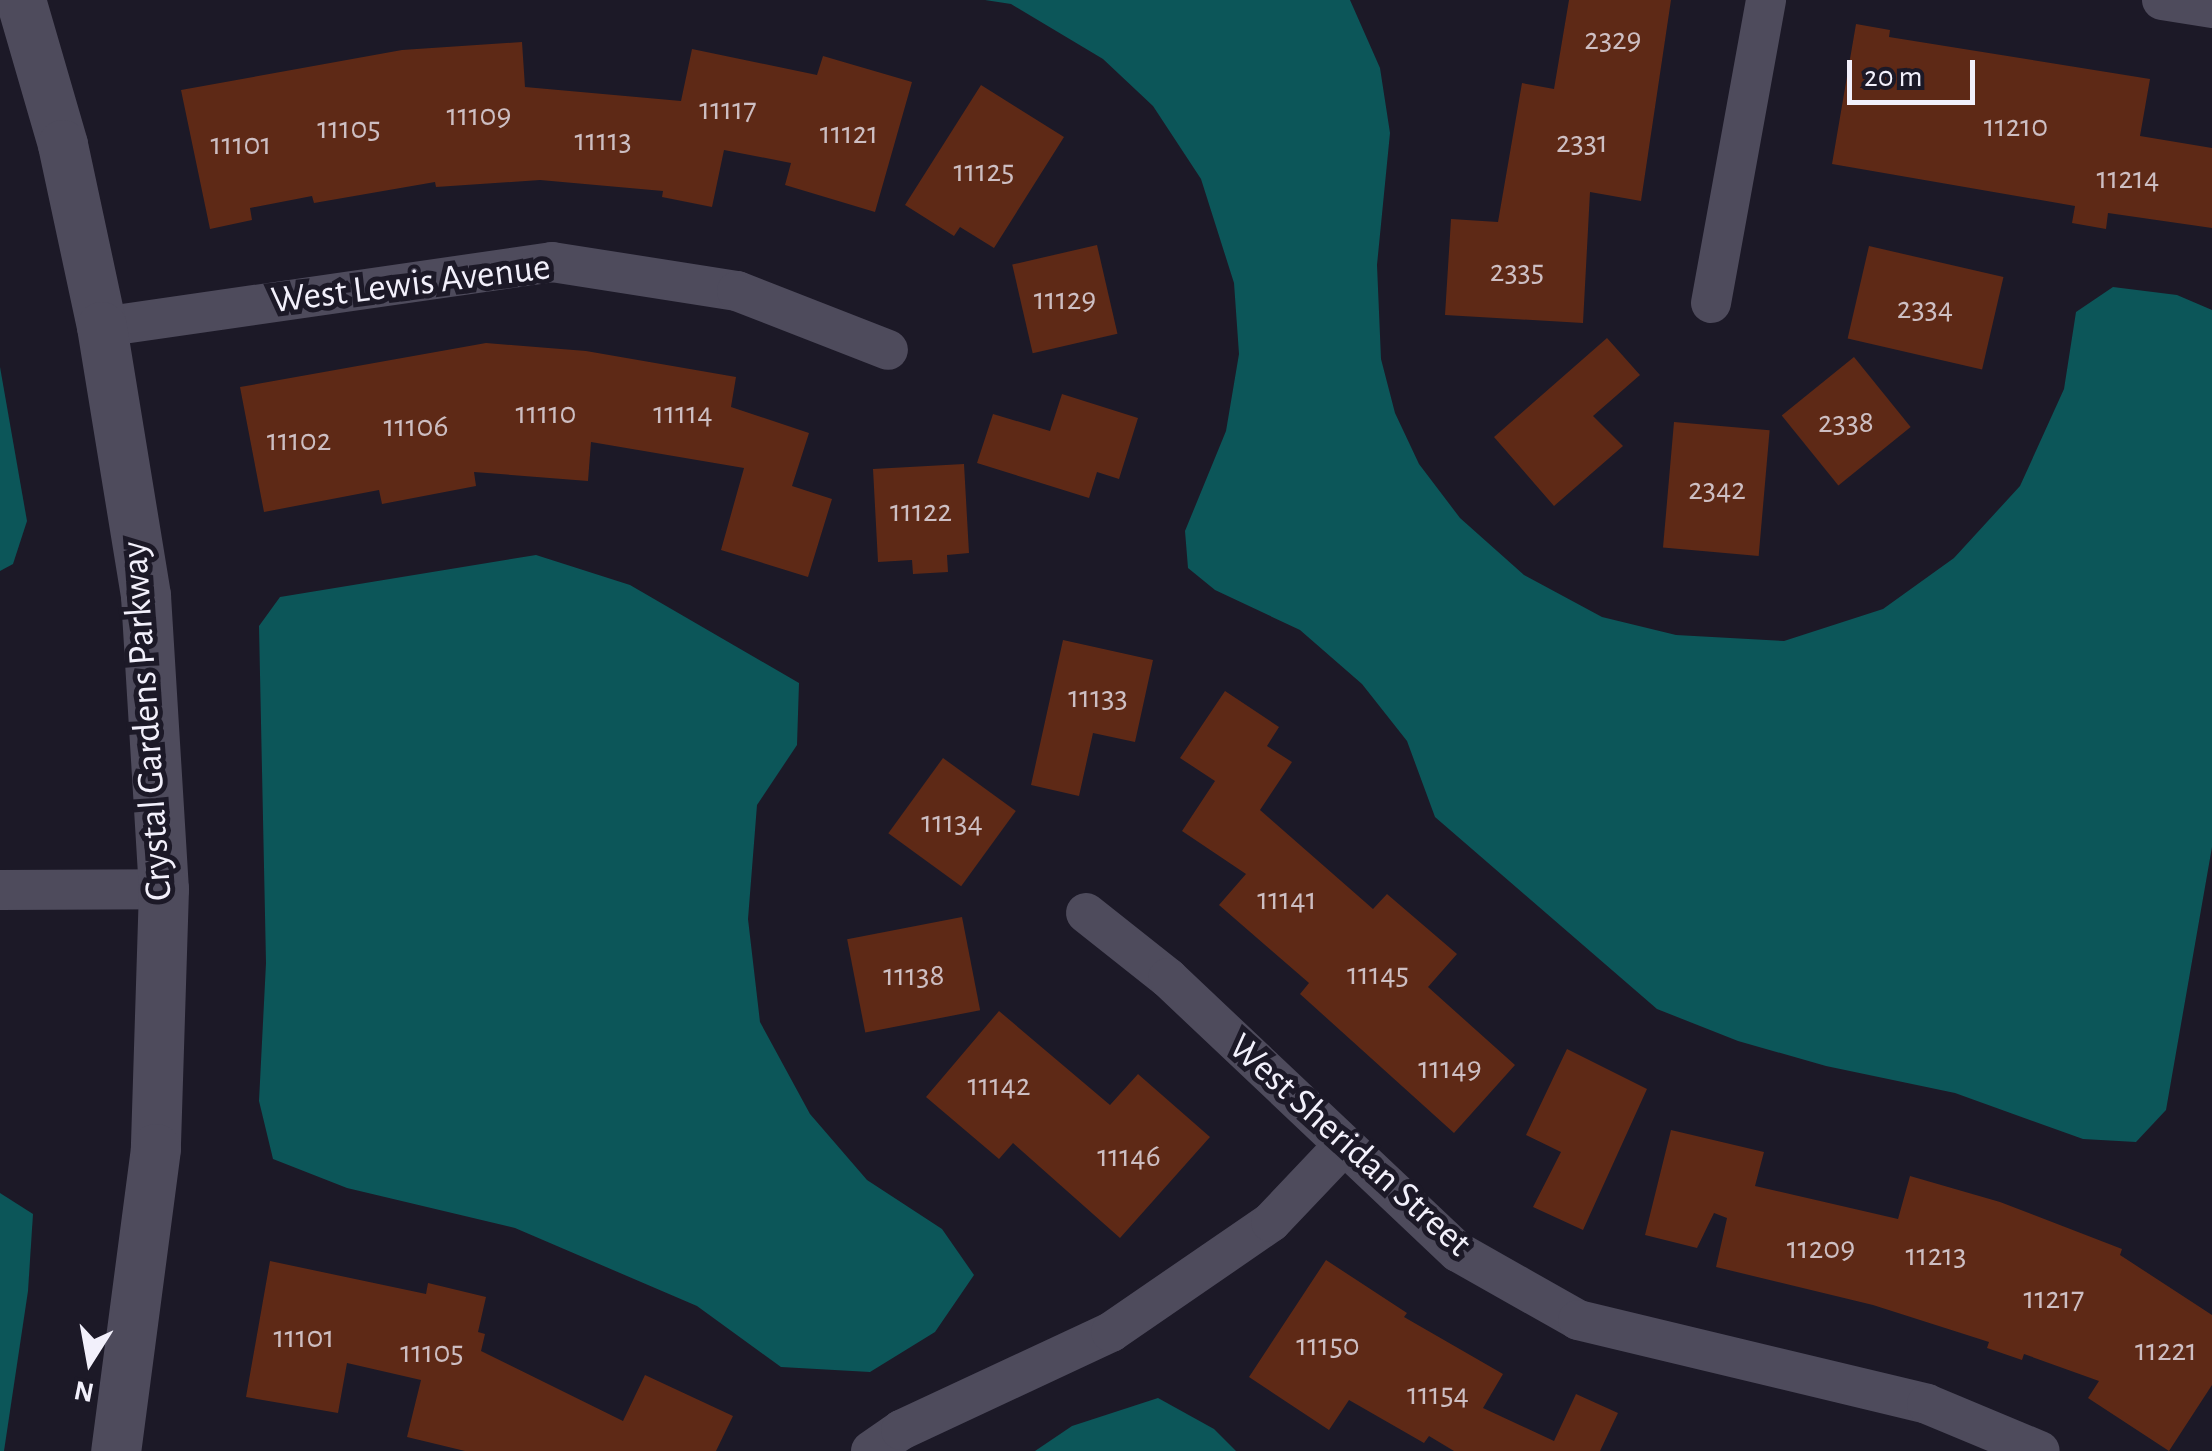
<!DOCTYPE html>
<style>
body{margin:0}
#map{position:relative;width:2212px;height:1451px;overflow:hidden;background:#1c1927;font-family:"Alegreya Sans",sans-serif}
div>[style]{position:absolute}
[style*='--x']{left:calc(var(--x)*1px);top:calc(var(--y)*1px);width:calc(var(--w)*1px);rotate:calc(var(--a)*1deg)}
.water>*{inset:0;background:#0c5659}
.building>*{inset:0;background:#5e2916;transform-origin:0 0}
.minor>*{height:40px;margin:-20px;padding:0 20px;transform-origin:20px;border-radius:20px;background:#4e4b5c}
.tertiary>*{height:50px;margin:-25px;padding:0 25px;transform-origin:25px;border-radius:25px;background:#4e4b5c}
span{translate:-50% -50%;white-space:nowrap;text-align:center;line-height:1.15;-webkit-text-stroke:10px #1c1927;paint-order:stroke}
.number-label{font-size:32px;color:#cdbec2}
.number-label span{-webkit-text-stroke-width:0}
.street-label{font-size:38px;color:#f2f0fb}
.north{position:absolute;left:40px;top:1311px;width:100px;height:100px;-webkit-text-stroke:8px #1c1927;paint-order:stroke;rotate:191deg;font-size:28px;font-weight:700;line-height:40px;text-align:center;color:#f2f0fb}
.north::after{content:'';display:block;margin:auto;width:35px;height:45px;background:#f2f0fb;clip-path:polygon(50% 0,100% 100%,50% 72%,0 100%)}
.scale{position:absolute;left:1847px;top:60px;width:128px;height:45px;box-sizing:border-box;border:5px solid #f2f0fb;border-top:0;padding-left:12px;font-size:30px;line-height:35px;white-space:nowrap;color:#f2f0fb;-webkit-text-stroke:8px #1c1927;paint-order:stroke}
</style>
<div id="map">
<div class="water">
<div style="clip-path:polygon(985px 0,1350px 0,1380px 68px,1390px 133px,1377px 265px,1381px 359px,1395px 413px,1419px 464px,1460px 518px,1524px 575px,1602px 617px,1676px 635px,1784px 641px,1883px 609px,1954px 558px,2020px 486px,2064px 389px,2076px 312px,2113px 287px,2177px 295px,2212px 310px,2212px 847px,2166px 1110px,2136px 1142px,2083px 1139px,1955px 1093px,1826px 1066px,1738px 1041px,1657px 1009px,1435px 817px,1407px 741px,1362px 684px,1300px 630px,1215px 590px,1188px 568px,1185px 531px,1226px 431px,1239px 354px,1234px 283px,1201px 179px,1153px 106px,1103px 59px,1011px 4px)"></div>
<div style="clip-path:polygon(0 367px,27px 521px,13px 564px,0 571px)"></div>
<div style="clip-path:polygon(536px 555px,630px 585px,799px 683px,797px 745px,757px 805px,748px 919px,760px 1022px,810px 1114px,867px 1180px,942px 1229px,974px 1275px,935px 1332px,870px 1372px,781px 1367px,697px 1306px,515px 1228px,347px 1188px,273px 1159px,259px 1101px,266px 963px,259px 626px,280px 597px)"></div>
<div style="clip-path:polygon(0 1193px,33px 1214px,28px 1291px,4px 1451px,0 1451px)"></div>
<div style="clip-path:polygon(1158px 1398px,1214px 1429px,1236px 1451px,1035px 1451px,1072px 1426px)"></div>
</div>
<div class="building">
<div style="clip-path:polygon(1569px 0,1671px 0,1641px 201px,1590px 192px,1583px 323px,1445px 315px,1451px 219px,1498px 222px,1522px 83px,1554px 89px)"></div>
<div style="clip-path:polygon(1856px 24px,1890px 30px,1889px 37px,2150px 79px,2140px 136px,2212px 148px,2212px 228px,2108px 213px,2106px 229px,2072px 223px,2075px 206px,1832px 164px)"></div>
<div style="clip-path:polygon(522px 42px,525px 87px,681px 101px,692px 49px,817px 75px,823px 56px,912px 82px,875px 212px,785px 185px,791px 163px,724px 150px,712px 207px,662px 197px,663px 191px,540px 180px,436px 187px,435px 182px,314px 203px,312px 196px,250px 208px,252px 220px,210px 229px,181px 90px,402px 50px)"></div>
<div style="clip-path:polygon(981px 85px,1064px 137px,994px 248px,960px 227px,954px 236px,905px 205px)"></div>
<div style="left:1097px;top:245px;width:91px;height:87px;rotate:77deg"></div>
<div style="left:1869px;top:246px;width:138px;height:95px;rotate:13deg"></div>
<div style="clip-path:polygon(1607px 338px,1640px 375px,1593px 416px,1623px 446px,1554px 506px,1494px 437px)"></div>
<div style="clip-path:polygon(486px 343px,586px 351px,736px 377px,731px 407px,809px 433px,792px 486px,832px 499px,808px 577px,721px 550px,744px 468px,591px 442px,588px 481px,474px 472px,476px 486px,382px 504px,379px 490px,264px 512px,240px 387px)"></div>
<div style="left:1854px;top:357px;width:90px;height:93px;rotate:51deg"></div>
<div style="clip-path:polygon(1062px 394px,1138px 418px,1119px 479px,1097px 472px,1089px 498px,977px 463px,993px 414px,1050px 431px)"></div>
<div style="left:1674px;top:422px;width:96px;height:126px;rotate:5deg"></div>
<div style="clip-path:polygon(964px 464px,969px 553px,947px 555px,948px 572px,913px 574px,912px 560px,878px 562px,873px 469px)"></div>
<div style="clip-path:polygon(1063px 640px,1153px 660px,1135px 742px,1093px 733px,1079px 796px,1031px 785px)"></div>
<div style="clip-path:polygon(1225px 691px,1279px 727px,1267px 746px,1292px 762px,1260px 810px,1373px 909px,1387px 894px,1457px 954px,1428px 987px,1515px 1065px,1454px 1133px,1300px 994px,1309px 983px,1219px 905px,1246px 874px,1182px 831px,1215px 781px,1180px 758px)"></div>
<div style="left:943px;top:758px;width:90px;height:93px;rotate:36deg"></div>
<div style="left:962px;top:917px;width:95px;height:117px;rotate:79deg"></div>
<div style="clip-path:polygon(999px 1011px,1110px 1105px,1138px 1074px,1210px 1137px,1120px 1238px,1013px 1143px,999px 1159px,926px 1097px)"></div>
<div style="clip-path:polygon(1567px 1049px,1647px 1089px,1583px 1230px,1533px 1207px,1561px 1152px,1526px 1135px)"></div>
<div style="clip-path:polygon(1671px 1130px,1764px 1152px,1755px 1186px,1898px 1219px,1910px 1176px,2000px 1202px,2122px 1249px,2120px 1255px,2212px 1315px,2212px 1385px,2169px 1451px,2088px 1398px,2099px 1381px,2024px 1354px,2022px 1360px,1987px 1348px,1989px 1342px,1873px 1305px,1716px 1267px,1727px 1218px,1714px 1213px,1697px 1248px,1645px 1235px)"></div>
<div style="clip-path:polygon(1326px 1260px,1407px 1313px,1404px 1317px,1503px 1374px,1483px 1408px,1554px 1441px,1576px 1394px,1618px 1413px,1600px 1451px,1454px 1451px,1429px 1436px,1424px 1443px,1349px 1400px,1329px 1430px,1249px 1377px)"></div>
<div style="clip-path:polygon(270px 1261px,426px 1294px,428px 1283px,486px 1297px,478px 1332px,485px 1334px,481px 1351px,623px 1421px,645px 1375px,733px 1416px,716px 1451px,465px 1451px,407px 1437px,421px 1380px,347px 1363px,338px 1413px,246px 1397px)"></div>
</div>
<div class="minor">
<div style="--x:2162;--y:0;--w:51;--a:9.1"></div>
<div style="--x:1711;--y:303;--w:308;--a:-79.7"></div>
<div style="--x:102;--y:327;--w:455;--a:-8.2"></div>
<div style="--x:552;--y:262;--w:187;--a:8.9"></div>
<div style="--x:737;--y:291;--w:162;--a:21.3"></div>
<div style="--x:0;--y:890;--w:164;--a:-0.3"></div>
<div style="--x:1086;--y:913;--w:105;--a:38.4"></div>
<div style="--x:1168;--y:978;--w:399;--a:43.4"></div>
<div style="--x:1458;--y:1252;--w:138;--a:29.5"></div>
<div style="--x:1578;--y:1320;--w:359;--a:13.5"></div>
<div style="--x:1927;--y:1404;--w:122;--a:22.6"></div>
<div style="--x:871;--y:1451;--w:37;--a:-35"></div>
<div style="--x:901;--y:1430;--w:232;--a:-25"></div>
<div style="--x:1111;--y:1332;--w:194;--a:-34.5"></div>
<div style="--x:1271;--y:1222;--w:106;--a:-46.5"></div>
</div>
<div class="tertiary">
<div style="--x:21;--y:0;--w:151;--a:73.8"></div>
<div style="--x:63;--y:145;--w:186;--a:77.9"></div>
<div style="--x:102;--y:327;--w:273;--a:80.7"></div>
<div style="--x:146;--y:596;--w:294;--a:86.5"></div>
<div style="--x:164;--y:889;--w:260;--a:91.8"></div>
<div style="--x:156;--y:1149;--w:305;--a:97.5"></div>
</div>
<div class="number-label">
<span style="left:1613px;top:39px">2329</span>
<span style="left:728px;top:109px">11117</span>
<span style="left:479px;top:115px">11109</span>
<span style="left:2016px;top:126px">11210</span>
<span style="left:349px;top:128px">11105</span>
<span style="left:849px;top:133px">11121</span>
<span style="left:603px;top:140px">11113</span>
<span style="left:1582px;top:142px">2331</span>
<span style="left:241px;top:144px">11101</span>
<span style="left:984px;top:171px">11125</span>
<span style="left:2128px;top:178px">11214</span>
<span style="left:1517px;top:271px">2335</span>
<span style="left:1065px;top:299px">11129</span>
<span style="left:1925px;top:308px">2334</span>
<span style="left:546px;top:413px">11110</span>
<span style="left:683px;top:413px">11114</span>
<span style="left:1846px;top:422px">2338</span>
<span style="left:416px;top:426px">11106</span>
<span style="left:299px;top:440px">11102</span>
<span style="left:1717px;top:489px">2342</span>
<span style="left:921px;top:511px">11122</span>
<span style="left:1098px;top:697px">11133</span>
<span style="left:952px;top:822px">11134</span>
<span style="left:1287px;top:899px">11141</span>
<span style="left:1378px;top:974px">11145</span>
<span style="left:914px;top:975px">11138</span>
<span style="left:1450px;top:1068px">11149</span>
<span style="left:999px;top:1085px">11142</span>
<span style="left:1129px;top:1156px">11146</span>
<span style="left:1821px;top:1248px">11209</span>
<span style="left:1936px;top:1255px">11213</span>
<span style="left:2054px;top:1298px">11217</span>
<span style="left:304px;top:1337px">11101</span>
<span style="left:1328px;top:1345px">11150</span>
<span style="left:2166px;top:1350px">11221</span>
<span style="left:432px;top:1352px">11105</span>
<span style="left:1438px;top:1394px">11154</span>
</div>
<div class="street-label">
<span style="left:411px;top:285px;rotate:-7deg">West Lewis Avenue</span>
<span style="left:148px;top:721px;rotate:-94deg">Crystal Gardens Parkway</span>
<span style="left:1349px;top:1146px;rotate:42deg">West Sheridan Street</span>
</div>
<div class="north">N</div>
<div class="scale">20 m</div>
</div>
